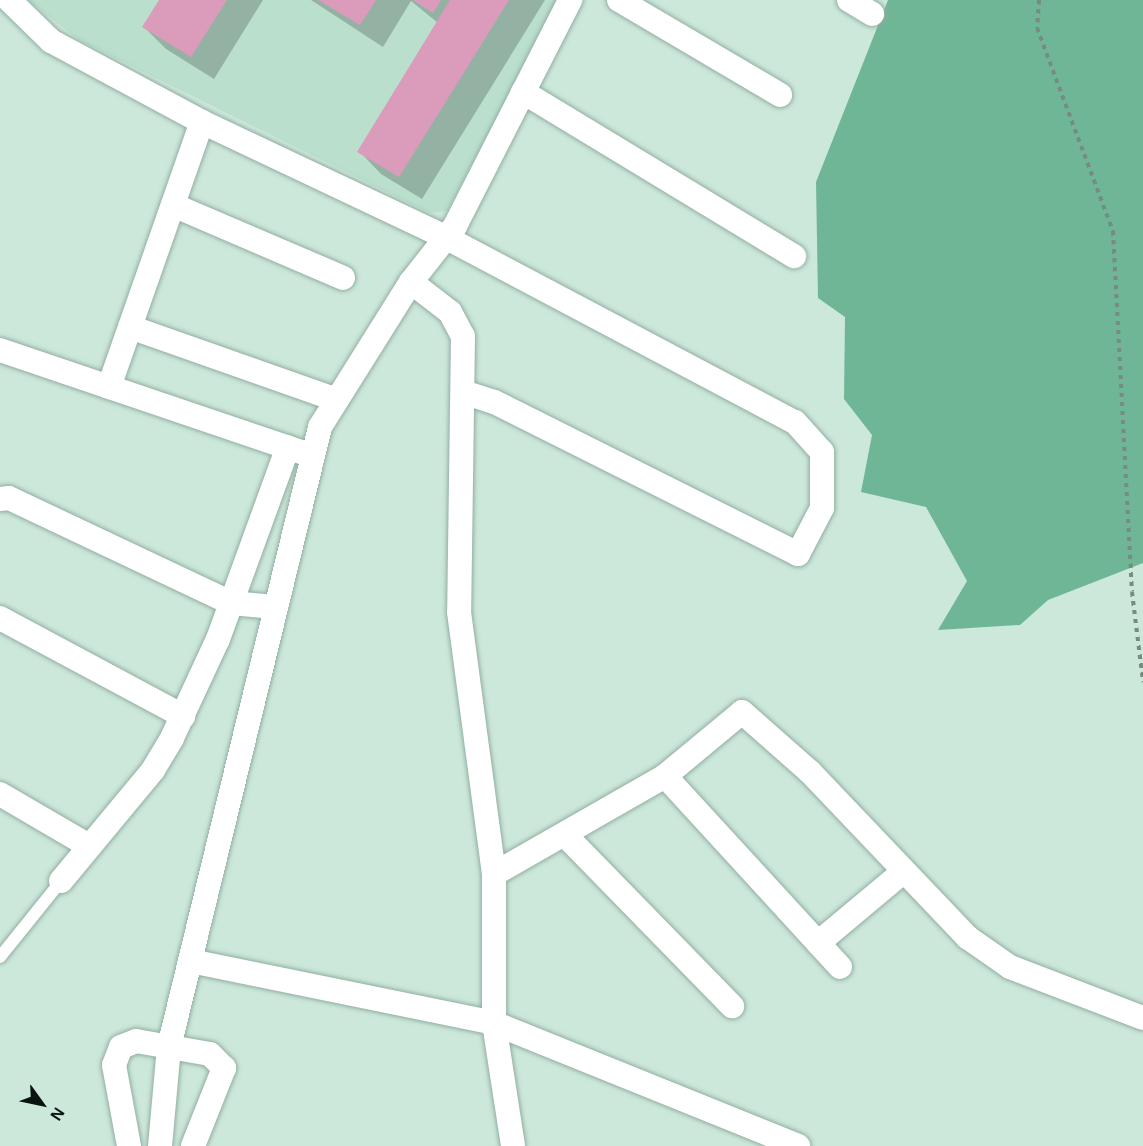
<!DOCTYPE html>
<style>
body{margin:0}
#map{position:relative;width:1143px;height:1146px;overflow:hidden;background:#cce8db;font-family:Arial,sans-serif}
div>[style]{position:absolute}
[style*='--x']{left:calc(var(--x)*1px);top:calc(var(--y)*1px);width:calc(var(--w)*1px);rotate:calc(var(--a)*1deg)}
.built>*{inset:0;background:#badfcd}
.forest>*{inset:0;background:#6fb697}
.shadow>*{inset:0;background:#0003}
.building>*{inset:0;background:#db9bba}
.path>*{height:4px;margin-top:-2px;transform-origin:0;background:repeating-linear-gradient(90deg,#768b82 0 4.5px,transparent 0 9px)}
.roads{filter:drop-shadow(0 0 2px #92aea1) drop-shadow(0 0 2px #92aea1)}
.service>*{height:12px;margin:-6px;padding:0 6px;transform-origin:6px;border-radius:6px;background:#fff}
.minor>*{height:24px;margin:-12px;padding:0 12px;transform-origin:12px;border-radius:12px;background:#fff}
span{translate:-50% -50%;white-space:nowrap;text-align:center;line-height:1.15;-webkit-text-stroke:4.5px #cce8db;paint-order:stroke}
.north{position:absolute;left:12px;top:1074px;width:60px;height:60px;-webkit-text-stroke:4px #cce8db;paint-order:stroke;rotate:123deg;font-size:16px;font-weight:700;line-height:24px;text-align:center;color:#09130f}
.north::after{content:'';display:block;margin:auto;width:21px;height:27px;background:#09130f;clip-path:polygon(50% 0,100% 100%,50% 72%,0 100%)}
</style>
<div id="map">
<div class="built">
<div style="clip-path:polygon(28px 0,559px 0,447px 211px,429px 213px,79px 40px)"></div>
</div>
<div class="forest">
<div style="clip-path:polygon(888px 0,1143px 0,1143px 563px,1048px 600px,1020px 625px,938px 630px,967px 581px,926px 507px,861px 492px,872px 435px,844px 399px,845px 317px,818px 298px,816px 182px)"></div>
</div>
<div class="shadow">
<div style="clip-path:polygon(160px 0,263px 0,214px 79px,166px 49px,144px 27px)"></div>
<div style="clip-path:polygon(311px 0,545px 0,422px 199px,381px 174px,359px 151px,438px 23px,411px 1px,383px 47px)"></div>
</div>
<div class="building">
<div style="clip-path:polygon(159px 0,227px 0,191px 57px,142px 27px)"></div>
<div style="clip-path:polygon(318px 0,376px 0,360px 25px)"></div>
<div style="clip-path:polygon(413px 0,441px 0,433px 13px)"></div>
<div style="clip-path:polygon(450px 0,509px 0,399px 177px,357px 152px)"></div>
</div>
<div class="path">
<div style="--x:1039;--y:0;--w:28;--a:94"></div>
<div style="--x:1037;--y:28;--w:217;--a:69.5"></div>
<div style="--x:1113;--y:231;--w:361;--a:87"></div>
<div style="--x:1132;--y:592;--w:91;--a:83"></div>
</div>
<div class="roads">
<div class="service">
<div style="--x:0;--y:957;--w:97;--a:-51.2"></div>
</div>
<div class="minor">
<div style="--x:9;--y:0;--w:59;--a:44.3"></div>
<div style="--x:51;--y:41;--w:171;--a:28.2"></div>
<div style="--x:202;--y:122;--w:267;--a:25.3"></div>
<div style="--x:443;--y:236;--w:398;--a:27.9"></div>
<div style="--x:795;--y:422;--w:40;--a:48"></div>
<div style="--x:822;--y:452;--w:56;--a:90"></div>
<div style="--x:822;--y:508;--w:52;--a:117.6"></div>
<div style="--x:798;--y:554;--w:340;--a:-153.4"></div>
<div style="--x:494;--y:402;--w:32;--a:-162"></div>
<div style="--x:619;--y:0;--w:187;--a:30.5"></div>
<div style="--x:849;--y:0;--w:27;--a:31"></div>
<div style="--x:523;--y:92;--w:317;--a:31.2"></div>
<div style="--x:173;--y:205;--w:185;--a:23.2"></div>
<div style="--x:411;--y:282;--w:49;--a:37.6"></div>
<div style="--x:450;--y:312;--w:27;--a:62"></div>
<div style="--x:463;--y:336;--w:276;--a:90.8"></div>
<div style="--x:459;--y:612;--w:264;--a:82.4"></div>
<div style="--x:494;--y:874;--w:149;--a:90"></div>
<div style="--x:494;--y:1023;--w:124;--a:81.2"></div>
<div style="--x:130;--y:327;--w:216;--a:19.4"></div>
<div style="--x:0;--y:350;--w:319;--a:18.7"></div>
<div style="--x:109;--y:387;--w:281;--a:-70.7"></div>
<div style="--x:0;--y:499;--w:9;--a:-6"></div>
<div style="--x:9;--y:498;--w:246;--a:25.3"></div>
<div style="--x:231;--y:603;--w:44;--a:5.2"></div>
<div style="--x:0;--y:618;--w:208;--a:28.2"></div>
<div style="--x:665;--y:776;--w:100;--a:-39.7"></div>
<div style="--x:742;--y:712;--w:91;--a:41.4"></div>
<div style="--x:810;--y:772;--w:228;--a:46.4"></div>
<div style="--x:967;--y:937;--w:52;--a:34.9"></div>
<div style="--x:1010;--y:967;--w:142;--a:21"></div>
<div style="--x:0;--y:794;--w:103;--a:30.3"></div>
<div style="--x:566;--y:836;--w:238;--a:45.7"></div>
<div style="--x:494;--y:874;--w:197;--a:-29.8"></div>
<div style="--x:665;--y:776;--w:259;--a:47.5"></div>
<div style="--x:61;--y:881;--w:144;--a:-50.3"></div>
<div style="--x:153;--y:770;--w:37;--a:-59"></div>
<div style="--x:172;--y:738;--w:109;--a:-65.1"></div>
<div style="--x:218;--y:639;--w:204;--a:-70"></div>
<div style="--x:818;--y:943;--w:112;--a:-39.9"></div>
<div style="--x:190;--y:961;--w:310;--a:11.5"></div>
<div style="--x:494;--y:1023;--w:328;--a:22"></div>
<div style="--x:129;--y:1146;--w:82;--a:-100.5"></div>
<div style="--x:114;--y:1065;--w:19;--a:-69"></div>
<div style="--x:121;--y:1047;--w:16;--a:-22"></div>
<div style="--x:136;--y:1041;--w:75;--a:10"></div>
<div style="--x:210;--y:1054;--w:20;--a:45"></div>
<div style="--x:224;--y:1068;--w:84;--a:111.7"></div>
<div style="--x:160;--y:1146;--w:99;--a:-84.8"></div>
<div style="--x:169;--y:1047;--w:638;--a:-76.31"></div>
<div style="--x:320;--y:427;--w:171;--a:-57.9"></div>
<div style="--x:411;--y:282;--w:71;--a:-51.8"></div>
<div style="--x:455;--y:226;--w:254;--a:-63"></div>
</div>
</div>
<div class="north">N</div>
</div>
